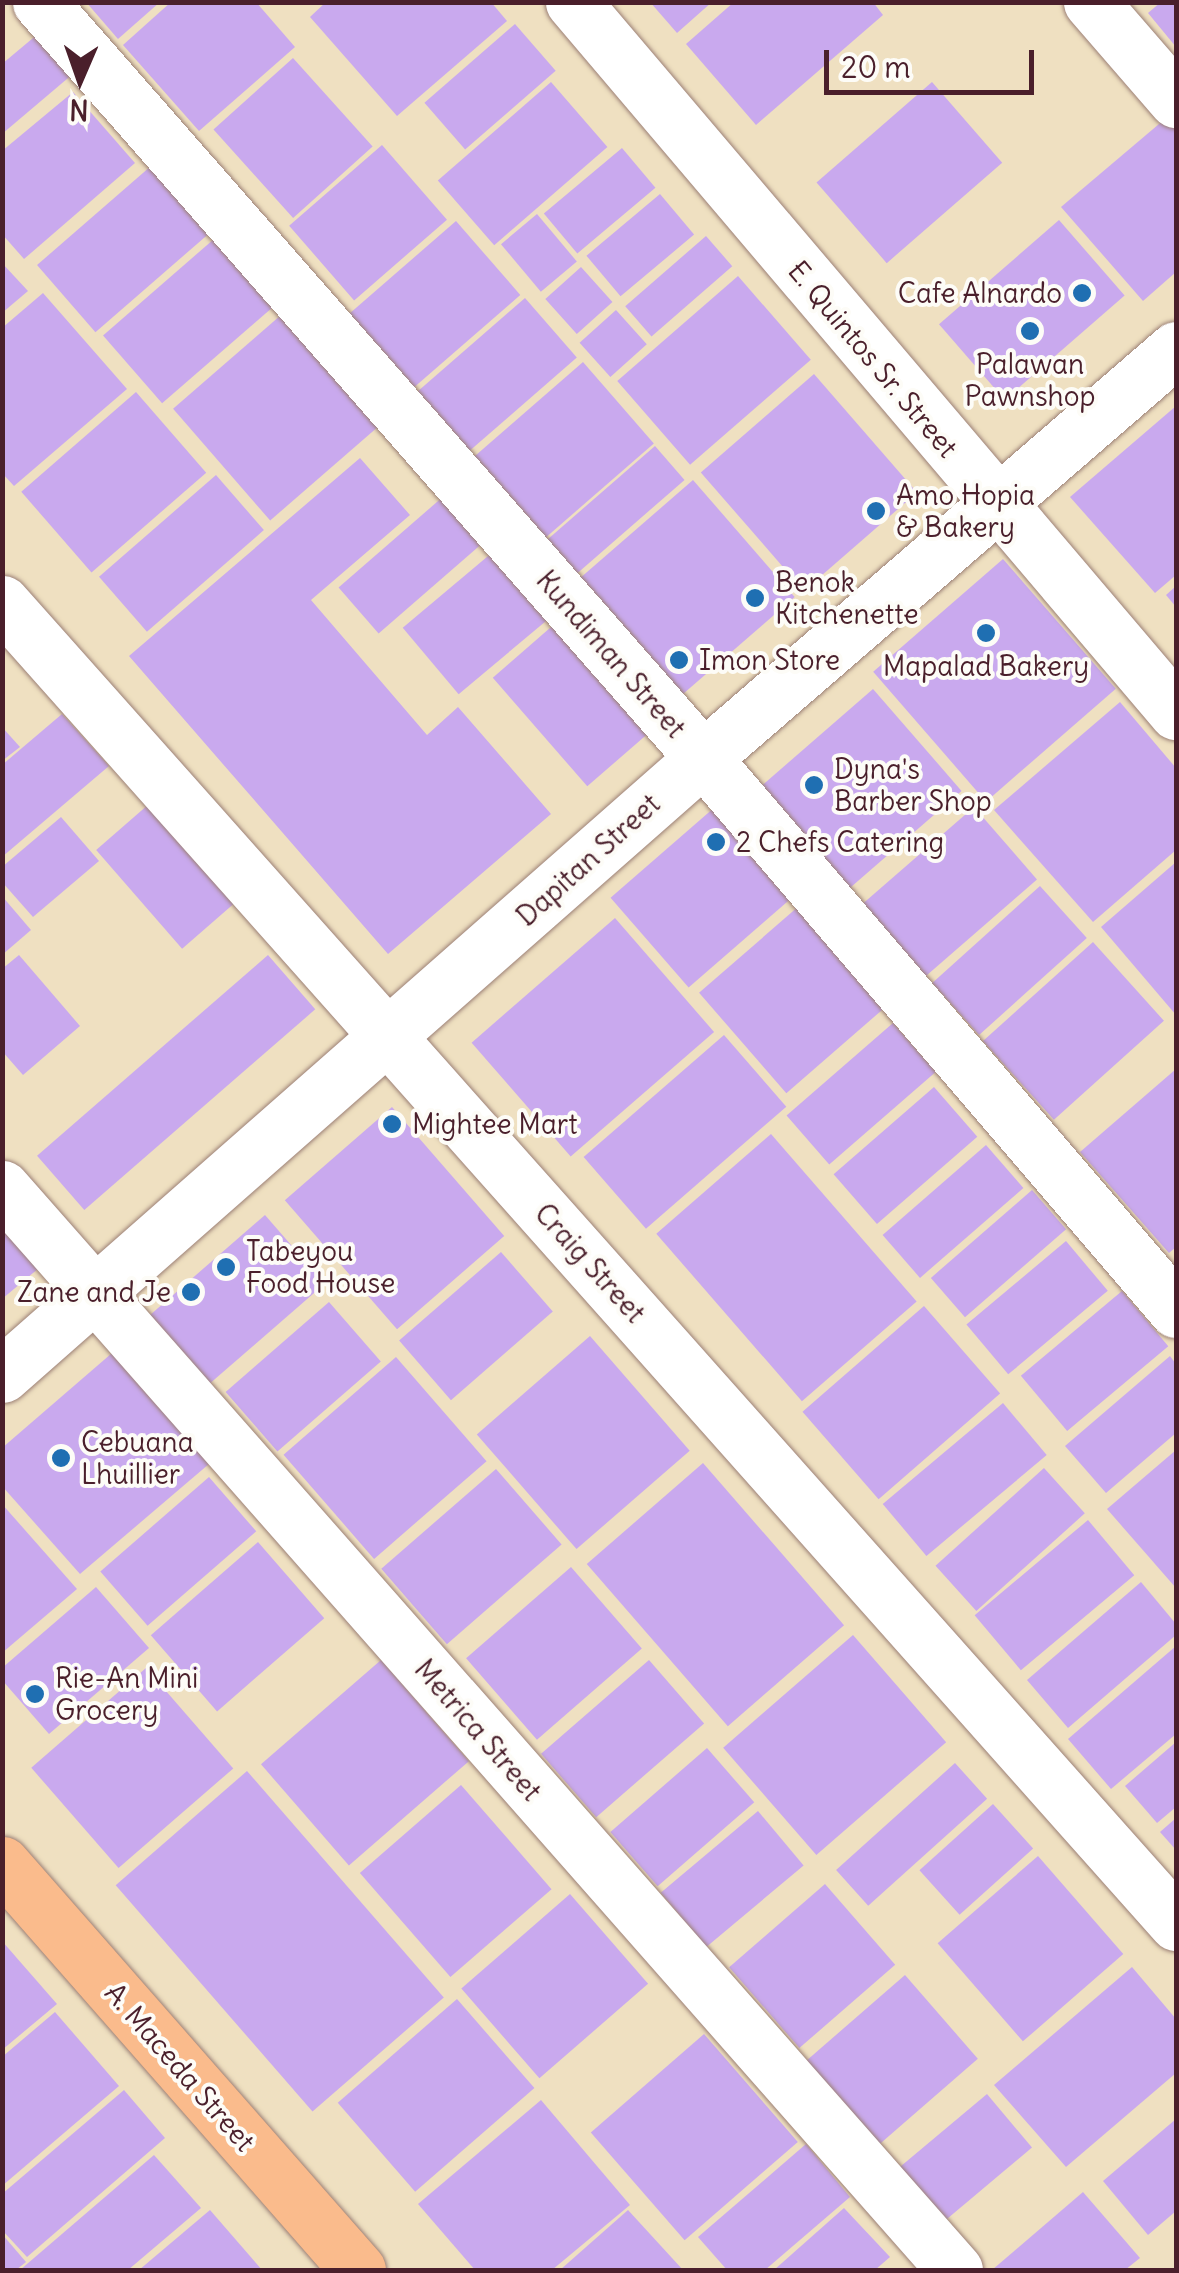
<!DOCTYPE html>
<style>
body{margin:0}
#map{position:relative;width:1179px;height:2273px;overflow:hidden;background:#efe0c1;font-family:Delius,sans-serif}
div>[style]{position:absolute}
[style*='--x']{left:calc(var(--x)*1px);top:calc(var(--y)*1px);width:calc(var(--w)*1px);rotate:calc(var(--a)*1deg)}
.building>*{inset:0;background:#c9a9ee;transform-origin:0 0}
.roads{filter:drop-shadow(0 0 2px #9c8076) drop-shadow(0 0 2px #9c8076)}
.minor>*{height:55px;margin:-27.5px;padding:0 27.5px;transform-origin:27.5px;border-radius:27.5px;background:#fff}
.major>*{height:55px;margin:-27.5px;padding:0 27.5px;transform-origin:27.5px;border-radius:27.5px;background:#fabb8c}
.dots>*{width:28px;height:28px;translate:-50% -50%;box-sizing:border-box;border:5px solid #fdfcf7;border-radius:50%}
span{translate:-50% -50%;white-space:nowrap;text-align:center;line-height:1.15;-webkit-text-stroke:8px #fdfcf7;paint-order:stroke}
.poi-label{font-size:28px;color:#4a1f2b}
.right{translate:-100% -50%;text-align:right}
.left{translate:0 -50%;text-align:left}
.street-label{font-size:28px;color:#4a1f2b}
.frame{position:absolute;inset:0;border:5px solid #4a1f2b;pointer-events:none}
.north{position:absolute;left:30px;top:30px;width:100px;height:100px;-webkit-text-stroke:8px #fdfcf7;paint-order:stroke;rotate:182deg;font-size:28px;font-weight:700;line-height:40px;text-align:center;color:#4a1f2b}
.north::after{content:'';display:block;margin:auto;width:35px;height:45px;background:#4a1f2b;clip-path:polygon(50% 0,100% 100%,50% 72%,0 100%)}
.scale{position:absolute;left:824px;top:50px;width:210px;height:45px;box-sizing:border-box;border:5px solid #4a1f2b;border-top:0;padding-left:12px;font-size:30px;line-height:35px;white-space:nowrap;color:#4a1f2b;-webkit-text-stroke:8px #fdfcf7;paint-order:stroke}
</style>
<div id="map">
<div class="building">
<div style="clip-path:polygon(86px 2px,160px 2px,118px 39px)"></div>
<div style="clip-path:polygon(171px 2px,256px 2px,295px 47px,199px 131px,123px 45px)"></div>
<div style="clip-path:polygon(326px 2px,491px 2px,507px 21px,397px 116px,310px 17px)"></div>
<div style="clip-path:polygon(650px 2px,712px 2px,677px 33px)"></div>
<div style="clip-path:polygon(734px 2px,873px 2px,883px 15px,756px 125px,686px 44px)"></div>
<div style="clip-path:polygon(1161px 2px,1176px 2px,1176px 47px,1148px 13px)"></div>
<div style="left:515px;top:24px;width:62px;height:120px;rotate:49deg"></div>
<div style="clip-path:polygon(39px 33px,74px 73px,2px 134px,2px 64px)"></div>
<div style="left:293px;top:58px;width:119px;height:107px;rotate:48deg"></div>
<div style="left:551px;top:82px;width:86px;height:150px;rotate:49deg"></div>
<div style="left:932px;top:82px;width:107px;height:153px;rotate:49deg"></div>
<div style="clip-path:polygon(73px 92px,135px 163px,24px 259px,2px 234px,2px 151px)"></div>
<div style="clip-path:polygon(1172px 113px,1176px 118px,1176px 272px,1143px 301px,1061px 207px)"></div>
<div style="left:382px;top:145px;width:99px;height:123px;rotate:49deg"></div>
<div style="left:622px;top:148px;width:52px;height:102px;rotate:50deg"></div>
<div style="left:151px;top:166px;width:89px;height:151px;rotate:49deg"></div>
<div style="left:660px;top:194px;width:53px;height:96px;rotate:50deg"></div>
<div style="left:537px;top:214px;width:62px;height:47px;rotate:50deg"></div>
<div style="left:1059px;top:220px;width:100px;height:159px;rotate:49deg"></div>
<div style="left:456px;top:221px;width:98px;height:141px;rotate:49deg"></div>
<div style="left:706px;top:236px;width:40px;height:107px;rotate:49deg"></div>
<div style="left:214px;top:239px;width:90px;height:147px;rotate:49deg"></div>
<div style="clip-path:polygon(2px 263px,28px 291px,2px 313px)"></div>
<div style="left:581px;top:267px;width:47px;height:48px;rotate:48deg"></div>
<div style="left:738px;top:276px;width:111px;height:160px;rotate:49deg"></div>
<div style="clip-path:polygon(43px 293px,127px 389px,14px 486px,2px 473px,2px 328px)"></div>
<div style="left:525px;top:298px;width:79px;height:142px;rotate:49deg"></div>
<div style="left:616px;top:310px;width:46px;height:49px;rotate:48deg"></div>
<div style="left:281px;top:315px;width:148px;height:143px;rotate:49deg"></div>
<div style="left:583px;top:362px;width:108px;height:147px;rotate:49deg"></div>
<div style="left:814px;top:374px;width:157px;height:150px;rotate:49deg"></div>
<div style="left:136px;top:392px;width:107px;height:152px;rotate:49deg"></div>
<div style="clip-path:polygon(1176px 406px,1176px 575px,1155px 593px,1070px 497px)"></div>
<div style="left:655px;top:446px;width:45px;height:147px;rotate:49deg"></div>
<div style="clip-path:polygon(360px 458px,410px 515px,311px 600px,427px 735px,458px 707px,551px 814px,388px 954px,129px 656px)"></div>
<div style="left:216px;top:475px;width:73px;height:155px;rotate:49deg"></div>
<div style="left:693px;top:480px;width:155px;height:156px;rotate:49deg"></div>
<div style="left:445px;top:495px;width:61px;height:141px;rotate:49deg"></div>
<div style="left:500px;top:546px;width:87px;height:127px;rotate:50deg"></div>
<div style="left:1003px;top:559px;width:172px;height:172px;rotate:49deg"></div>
<div style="clip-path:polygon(1176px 586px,1176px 607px,1166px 595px)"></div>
<div style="left:566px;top:614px;width:144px;height:97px;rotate:49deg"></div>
<div style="left:873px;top:689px;width:135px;height:164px;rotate:49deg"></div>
<div style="clip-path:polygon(1120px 702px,1176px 768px,1176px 850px,1093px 922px,994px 810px)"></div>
<div style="clip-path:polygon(62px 714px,109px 766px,2px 857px,2px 765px)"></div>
<div style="clip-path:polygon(2px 727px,20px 747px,2px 761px)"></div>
<div style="left:723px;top:800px;width:119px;height:149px;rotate:49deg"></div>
<div style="left:149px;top:804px;width:131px;height:70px;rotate:49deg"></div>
<div style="left:974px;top:807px;width:96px;height:149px;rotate:49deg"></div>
<div style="clip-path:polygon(61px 817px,99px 861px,33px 917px,2px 882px,2px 867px)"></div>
<div style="clip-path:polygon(1176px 862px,1176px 1015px,1101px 927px)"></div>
<div style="left:1040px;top:886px;width:70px;height:145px;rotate:48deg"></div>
<div style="clip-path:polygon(2px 896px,31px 930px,2px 955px)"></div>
<div style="left:807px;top:899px;width:133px;height:143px;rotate:49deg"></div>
<div style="left:615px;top:918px;width:151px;height:190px;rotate:49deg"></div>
<div style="left:1093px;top:942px;width:106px;height:148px;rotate:48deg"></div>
<div style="clip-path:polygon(19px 955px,80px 1026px,23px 1075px,2px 1051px,2px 969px)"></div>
<div style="left:268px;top:955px;width:72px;height:306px;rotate:49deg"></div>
<div style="left:893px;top:1023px;width:65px;height:141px;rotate:49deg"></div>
<div style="left:724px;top:1035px;width:95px;height:186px;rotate:49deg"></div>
<div style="clip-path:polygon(1176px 1069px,1176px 1247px,1169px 1253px,1080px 1152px)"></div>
<div style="left:934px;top:1087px;width:66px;height:133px;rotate:49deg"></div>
<div style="left:392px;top:1107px;width:171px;height:142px;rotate:49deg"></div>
<div style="left:771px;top:1134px;width:222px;height:152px;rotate:49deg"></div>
<div style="left:986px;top:1145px;width:57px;height:137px;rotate:49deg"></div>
<div style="left:1032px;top:1190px;width:52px;height:134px;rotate:49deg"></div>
<div style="left:265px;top:1215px;width:91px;height:166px;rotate:49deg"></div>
<div style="clip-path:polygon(2px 1227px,39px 1268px,2px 1299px)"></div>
<div style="left:1066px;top:1241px;width:65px;height:130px;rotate:50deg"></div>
<div style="left:501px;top:1252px;width:79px;height:135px;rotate:49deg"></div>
<div style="left:1122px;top:1291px;width:72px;height:132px;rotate:50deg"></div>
<div style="left:329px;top:1302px;width:79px;height:137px;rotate:49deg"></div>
<div style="left:924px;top:1306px;width:116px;height:161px;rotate:49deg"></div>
<div style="left:590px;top:1336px;width:152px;height:150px;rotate:49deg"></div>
<div style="clip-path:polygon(119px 1347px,216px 1458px,80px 1574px,2px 1486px,2px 1448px)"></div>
<div style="clip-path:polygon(1170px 1356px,1176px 1364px,1176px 1433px,1106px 1493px,1065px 1446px)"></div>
<div style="left:396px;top:1357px;width:138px;height:149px;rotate:49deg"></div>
<div style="left:1003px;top:1403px;width:68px;height:157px;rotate:50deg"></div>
<div style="clip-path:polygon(1176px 1450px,1176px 1588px,1107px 1509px)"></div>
<div style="left:703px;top:1463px;width:215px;height:154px;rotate:49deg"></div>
<div style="left:1044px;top:1468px;width:61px;height:146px;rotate:48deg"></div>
<div style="left:496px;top:1469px;width:100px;height:152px;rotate:49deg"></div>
<div style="left:209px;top:1477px;width:72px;height:144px;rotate:49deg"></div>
<div style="clip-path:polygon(2px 1504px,77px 1589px,2px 1653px)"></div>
<div style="left:1088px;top:1520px;width:72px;height:148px;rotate:50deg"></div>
<div style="left:258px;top:1542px;width:101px;height:142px;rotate:49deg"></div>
<div style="left:571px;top:1567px;width:108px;height:139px;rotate:49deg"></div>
<div style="clip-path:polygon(1141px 1582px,1176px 1624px,1176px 1635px,1068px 1728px,1027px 1680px)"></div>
<div style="clip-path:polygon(96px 1587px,149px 1648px,49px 1734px,2px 1680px,2px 1668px)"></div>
<div style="left:853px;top:1635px;width:142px;height:172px;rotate:49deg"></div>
<div style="clip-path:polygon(1176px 1646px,1176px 1734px,1111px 1789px,1068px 1739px)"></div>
<div style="left:381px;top:1660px;width:134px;height:159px;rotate:49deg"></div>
<div style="left:649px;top:1660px;width:84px;height:143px;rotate:49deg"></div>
<div style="left:146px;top:1668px;width:133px;height:152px;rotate:49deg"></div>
<div style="clip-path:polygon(1176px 1742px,1176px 1807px,1157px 1823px,1125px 1786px)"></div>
<div style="left:707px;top:1748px;width:72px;height:128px;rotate:49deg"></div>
<div style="left:955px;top:1763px;width:48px;height:160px;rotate:48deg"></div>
<div style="left:247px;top:1771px;width:300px;height:174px;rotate:49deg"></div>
<div style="left:461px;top:1785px;width:138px;height:134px;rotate:49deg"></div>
<div style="left:993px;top:1804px;width:60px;height:99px;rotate:48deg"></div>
<div style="left:758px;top:1811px;width:71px;height:127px;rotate:50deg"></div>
<div style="clip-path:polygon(1176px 1818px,1176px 1850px,1160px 1832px)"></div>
<div style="left:1038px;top:1856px;width:130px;height:133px;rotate:49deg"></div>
<div style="left:825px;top:1884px;width:107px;height:127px;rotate:49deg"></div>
<div style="left:570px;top:1894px;width:119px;height:144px;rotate:49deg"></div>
<div style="clip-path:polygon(2px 1941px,57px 2004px,2px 2050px)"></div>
<div style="clip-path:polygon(1132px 1967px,1176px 2019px,1176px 2073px,1066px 2167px,994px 2085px)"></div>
<div style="left:905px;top:1975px;width:111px;height:133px;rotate:49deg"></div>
<div style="left:457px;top:1999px;width:118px;height:158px;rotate:49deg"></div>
<div style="clip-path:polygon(55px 2012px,119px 2086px,2px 2186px,2px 2057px)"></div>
<div style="left:704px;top:2034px;width:143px;height:150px;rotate:49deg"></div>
<div style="clip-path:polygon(124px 2090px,165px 2138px,27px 2257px,2px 2230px,2px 2194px)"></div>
<div style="left:987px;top:2094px;width:70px;height:118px;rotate:50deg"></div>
<div style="clip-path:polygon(541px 2100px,630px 2205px,552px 2270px,475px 2270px,418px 2204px)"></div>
<div style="clip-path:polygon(1176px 2119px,1176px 2211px,1148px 2235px,1103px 2181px)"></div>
<div style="clip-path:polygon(806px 2144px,850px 2197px,765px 2270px,727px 2270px,698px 2237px)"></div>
<div style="clip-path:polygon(154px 2155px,201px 2208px,128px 2270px,20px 2270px)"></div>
<div style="clip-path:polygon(1083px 2192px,1140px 2258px,1125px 2270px,992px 2270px)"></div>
<div style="clip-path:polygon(844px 2208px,890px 2257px,875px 2270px,774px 2270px)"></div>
<div style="clip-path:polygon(210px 2210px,262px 2270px,139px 2270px)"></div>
<div style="clip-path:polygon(628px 2210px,683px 2270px,560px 2270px)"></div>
<div style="clip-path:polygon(2px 2234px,26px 2262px,16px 2270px,2px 2270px)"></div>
</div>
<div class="roads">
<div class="minor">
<div style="--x:40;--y:2;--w:1006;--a:48.75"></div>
<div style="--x:703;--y:758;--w:727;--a:49.41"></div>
<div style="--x:573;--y:2;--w:932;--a:49.66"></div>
<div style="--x:1091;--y:2;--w:130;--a:49.1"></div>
<div style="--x:2;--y:603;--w:1767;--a:48.35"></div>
<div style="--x:2;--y:1188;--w:1442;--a:48.63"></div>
<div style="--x:2;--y:1375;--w:934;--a:-41.35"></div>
<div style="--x:703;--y:758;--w:625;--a:-40.85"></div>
</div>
<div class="major">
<div style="--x:2;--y:1864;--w:540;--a:48.75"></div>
</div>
</div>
<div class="dots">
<div style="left:1082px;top:293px;background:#1f6fb2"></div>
<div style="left:1030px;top:331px;background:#1f6fb2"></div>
<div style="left:876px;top:511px;background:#1f6fb2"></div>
<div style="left:755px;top:598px;background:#1f6fb2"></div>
<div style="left:986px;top:633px;background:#1f6fb2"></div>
<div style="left:679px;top:660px;background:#1f6fb2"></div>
<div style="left:814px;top:785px;background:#1f6fb2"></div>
<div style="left:716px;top:842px;background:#1f6fb2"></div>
<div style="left:392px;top:1124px;background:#1f6fb2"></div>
<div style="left:226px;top:1267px;background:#1f6fb2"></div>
<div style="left:191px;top:1292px;background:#1f6fb2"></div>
<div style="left:61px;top:1458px;background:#1f6fb2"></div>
<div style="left:35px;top:1694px;background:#1f6fb2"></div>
</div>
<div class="poi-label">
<span class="right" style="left:1062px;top:293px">Cafe Alnardo</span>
<span style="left:1030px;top:380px">Palawan<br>Pawnshop</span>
<span class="left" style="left:896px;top:511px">Amo Hopia<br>&amp; Bakery</span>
<span class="left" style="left:775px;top:598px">Benok<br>Kitchenette</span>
<span class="left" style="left:699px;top:660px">Imon Store</span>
<span style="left:986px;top:666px">Mapalad Bakery</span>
<span class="left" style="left:834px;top:785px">Dyna's<br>Barber Shop</span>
<span class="left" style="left:736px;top:842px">2 Chefs Catering</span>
<span class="left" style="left:412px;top:1124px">Mightee Mart</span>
<span class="left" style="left:246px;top:1267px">Tabeyou<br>Food House</span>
<span class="right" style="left:171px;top:1292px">Zane and Je</span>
<span class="left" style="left:81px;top:1458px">Cebuana<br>Lhuillier</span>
<span class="left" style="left:55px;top:1694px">Rie-An Mini<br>Grocery</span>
</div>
<div class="street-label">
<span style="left:873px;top:359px;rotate:50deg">E. Quintos Sr. Street</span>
<span style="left:611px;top:654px;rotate:49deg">Kundiman Street</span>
<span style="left:588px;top:860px;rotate:-42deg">Dapitan Street</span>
<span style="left:590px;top:1263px;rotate:48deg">Craig Street</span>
<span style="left:478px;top:1730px;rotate:49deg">Metrica Street</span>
<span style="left:180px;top:2067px;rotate:49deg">A. Maceda Street</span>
</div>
<div class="frame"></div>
<div class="north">N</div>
<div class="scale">20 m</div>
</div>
